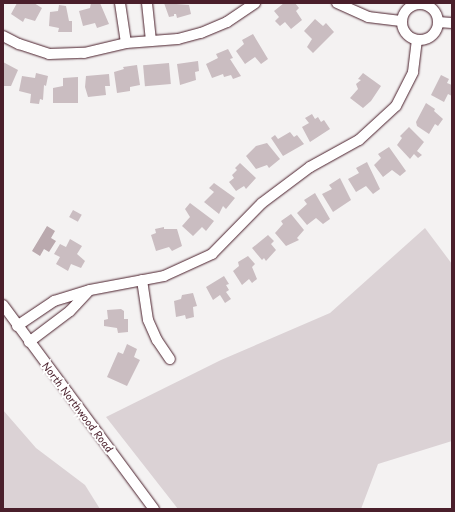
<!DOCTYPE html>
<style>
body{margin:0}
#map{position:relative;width:455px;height:512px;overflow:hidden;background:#f4f2f2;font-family:"Playpen Sans",sans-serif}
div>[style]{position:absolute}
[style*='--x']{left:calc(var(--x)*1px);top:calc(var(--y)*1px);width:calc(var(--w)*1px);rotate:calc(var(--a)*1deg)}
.green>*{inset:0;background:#dbd2d5}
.water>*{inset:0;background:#baa9ae}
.building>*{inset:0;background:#cabdc1;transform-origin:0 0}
.roads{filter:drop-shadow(0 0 1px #4a1f2b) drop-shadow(0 0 1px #4a1f2b)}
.minor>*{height:10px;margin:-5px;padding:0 5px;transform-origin:5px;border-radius:5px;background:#fff}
.minor>.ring{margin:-5px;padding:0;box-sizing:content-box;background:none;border:10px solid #fff;border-radius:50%}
span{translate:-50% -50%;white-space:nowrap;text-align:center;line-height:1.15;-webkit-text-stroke:4px #fff;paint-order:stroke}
.street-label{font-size:10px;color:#4a1f2b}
.frame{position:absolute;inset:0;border:4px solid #4a1f2b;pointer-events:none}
</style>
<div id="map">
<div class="green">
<div style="clip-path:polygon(425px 228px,452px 264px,452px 441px,378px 464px,361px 509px,178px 509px,106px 417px,221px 360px,330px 313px)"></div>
<div style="clip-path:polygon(3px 410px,36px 448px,85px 485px,100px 509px,3px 509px)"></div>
</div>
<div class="water">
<div style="clip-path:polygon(47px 226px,55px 231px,51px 238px,56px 241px,49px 252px,44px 249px,40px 256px,32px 251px)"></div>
</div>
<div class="building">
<div style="clip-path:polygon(17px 3px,34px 3px,42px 8px,35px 21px,25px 18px,23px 22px,11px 14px)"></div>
<div style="clip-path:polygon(91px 3px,100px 3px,109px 24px,97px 28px,95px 23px,83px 26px,79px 11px,90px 8px)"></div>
<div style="clip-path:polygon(164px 3px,189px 5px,191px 14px,177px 18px,176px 14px,174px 14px,174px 16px,169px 17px)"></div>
<div style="clip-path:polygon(284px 3px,295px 3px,299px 8px,296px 11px,302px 20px,291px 29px,285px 22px,280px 26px,275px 21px,279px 17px,274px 11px)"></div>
<div style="clip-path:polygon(59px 5px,66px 6px,69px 21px,72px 21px,72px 32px,58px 32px,59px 28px,49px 26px,50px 12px,58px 11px)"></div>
<div style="clip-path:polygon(315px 19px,323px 26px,326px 23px,334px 32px,313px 53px,307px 47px,312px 39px,304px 31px)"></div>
<div style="clip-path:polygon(253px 34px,268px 59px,261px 64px,255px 57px,245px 64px,236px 51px,244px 44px,242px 40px)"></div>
<div style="clip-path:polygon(228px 49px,233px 58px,230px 59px,241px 76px,233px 79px,231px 75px,224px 77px,223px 74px,212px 78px,206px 64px,218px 58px,216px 54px)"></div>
<div style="clip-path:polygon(198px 61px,199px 71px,195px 72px,196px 80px,180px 85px,177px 64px)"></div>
<div style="clip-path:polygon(3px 62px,18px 70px,11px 86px,3px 86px)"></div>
<div style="left:169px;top:63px;width:21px;height:26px;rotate:85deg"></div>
<div style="clip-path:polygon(137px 65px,140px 85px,130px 87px,130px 91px,117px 93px,114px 72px,124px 69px,123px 67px)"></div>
<div style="clip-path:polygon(36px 73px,48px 76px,46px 86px,44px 85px,43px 100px,40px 99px,39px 104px,30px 103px,31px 94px,19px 91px,22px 76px,35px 78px)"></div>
<div style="clip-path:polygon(363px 73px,381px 86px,371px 101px,363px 108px,350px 98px,358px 89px,356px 84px,361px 80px,358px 79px)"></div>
<div style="clip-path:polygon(109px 74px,110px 86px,105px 86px,106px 95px,88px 97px,85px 87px,86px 76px)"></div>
<div style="clip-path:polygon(441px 75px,449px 79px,447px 83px,452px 85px,452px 96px,448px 94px,444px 102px,431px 95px)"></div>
<div style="clip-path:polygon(78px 77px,78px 103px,53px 103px,53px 88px,63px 86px,63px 78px)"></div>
<div style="clip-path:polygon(426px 103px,435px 109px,434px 111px,443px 119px,438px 126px,435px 124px,429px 134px,417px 126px,416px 122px)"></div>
<div style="clip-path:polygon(312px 114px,315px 119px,318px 117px,321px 122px,324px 120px,330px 129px,310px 142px,302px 127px,309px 123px,305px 118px)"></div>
<div style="clip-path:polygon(409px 127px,424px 142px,417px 151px,422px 155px,418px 158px,414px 154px,410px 159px,397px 145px,402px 138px,400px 136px)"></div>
<div style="clip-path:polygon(290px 132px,294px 137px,297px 135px,304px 144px,283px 156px,271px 138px,275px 135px,278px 139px)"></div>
<div style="clip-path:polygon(267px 143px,280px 159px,269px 168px,267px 165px,256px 169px,246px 156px,256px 146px)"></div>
<div style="clip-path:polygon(389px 147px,406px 171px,400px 176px,392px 170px,383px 177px,374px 165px,381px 158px,378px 154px)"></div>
<div style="clip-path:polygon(367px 162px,380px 189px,373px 194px,366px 186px,356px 192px,348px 179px,359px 173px,356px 168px)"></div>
<div style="clip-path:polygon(240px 163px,256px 178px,246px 189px,244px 186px,236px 191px,229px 182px,234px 178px,232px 175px,237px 170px,235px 168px)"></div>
<div style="clip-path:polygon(340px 178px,351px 200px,333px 212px,322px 194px,332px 189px,329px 185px)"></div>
<div style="clip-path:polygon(214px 183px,235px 198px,226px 209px,223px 206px,219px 214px,204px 202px,214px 192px,209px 188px)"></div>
<div style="clip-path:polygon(315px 193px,330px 219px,323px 224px,316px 218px,307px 225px,297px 213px,307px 204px,304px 200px)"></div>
<div style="clip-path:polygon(190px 203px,214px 221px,206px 231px,202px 227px,193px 236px,182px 226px,190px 217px,185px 209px)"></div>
<div style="left:73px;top:210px;width:10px;height:8px;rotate:29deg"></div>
<div style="clip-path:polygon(291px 214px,304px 230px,297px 238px,299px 240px,286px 246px,275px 233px,283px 224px,281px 221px)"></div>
<div style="clip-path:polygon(164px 227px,164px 229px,177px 229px,182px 246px,172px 251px,169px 247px,156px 251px,151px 235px,156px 233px,155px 229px)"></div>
<div style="clip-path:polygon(268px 235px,274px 241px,271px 244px,276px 250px,266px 261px,264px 258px,262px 260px,252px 248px)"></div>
<div style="clip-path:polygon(70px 239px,82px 246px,77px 254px,85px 261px,81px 268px,71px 264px,68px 271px,56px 264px,60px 257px,54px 254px,60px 244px,66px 247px)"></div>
<div style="clip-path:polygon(248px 256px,255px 264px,252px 267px,257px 279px,252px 283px,249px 279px,242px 285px,233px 271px,239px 266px,238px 262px)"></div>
<div style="clip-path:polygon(224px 276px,229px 284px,226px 285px,229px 290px,226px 292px,231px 299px,225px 303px,220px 295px,213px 300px,206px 287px)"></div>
<div style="clip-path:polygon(193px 293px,197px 306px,193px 307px,194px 317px,186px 319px,185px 315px,176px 317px,174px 301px,181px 299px,182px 295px)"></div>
<div style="clip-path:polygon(121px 309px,124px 311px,124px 319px,128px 319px,128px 332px,118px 333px,117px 328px,104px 326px,104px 320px,108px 319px,107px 310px)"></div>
<div style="clip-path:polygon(127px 344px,137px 349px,134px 357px,140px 360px,127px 386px,107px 377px,118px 352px,123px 354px)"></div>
</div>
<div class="roads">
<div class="minor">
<div style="--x:120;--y:3;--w:40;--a:81.5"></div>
<div style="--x:147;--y:3;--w:38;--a:84"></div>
<div style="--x:337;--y:3;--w:34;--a:24"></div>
<div style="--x:368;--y:17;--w:33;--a:7"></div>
<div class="ring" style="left:402px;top:4px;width:26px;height:26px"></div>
<div style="--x:438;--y:22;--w:14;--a:4"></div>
<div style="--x:3;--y:36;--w:18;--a:27"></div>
<div style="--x:19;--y:44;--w:32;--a:18"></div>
<div style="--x:49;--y:54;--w:35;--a:-2"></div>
<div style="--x:84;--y:53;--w:43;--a:-13.4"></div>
<div style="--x:126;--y:43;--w:52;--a:-4.4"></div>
<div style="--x:178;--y:39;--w:24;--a:-15"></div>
<div style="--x:201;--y:33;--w:28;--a:-23"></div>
<div style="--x:227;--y:22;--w:34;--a:-34"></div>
<div style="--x:142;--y:280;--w:40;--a:81.5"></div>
<div style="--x:148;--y:320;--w:22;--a:66"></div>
<div style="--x:157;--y:340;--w:23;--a:56"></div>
<div style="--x:3;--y:305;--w:254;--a:53.5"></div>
<div style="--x:17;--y:326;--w:45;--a:-34"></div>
<div style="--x:54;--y:301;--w:38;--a:-17"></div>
<div style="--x:90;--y:290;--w:75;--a:-10.7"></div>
<div style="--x:164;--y:276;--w:53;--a:-24.6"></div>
<div style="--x:212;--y:254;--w:71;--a:-45.6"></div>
<div style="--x:262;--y:203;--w:60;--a:-36.9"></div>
<div style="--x:310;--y:167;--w:56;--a:-28.9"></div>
<div style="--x:359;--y:140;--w:50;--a:-42.6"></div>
<div style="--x:396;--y:106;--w:38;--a:-63"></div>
<div style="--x:413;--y:72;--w:31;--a:-83"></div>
<div style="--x:29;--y:342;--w:51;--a:-37.1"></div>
<div style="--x:70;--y:311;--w:26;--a:-47"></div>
</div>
</div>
<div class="street-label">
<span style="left:78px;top:407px;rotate:53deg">North Northwood Road</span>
</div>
<div class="frame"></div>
</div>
